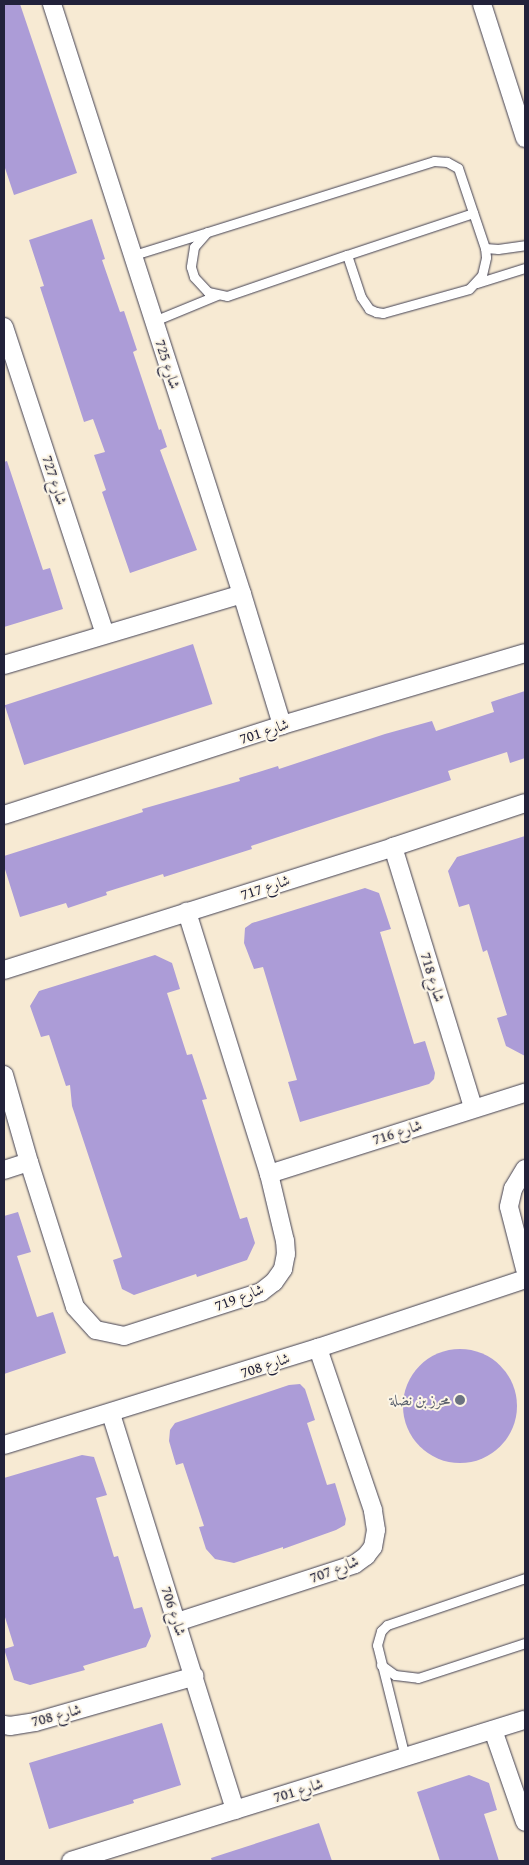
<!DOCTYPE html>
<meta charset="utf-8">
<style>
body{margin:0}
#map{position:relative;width:529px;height:1865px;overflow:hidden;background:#f7ead3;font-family:"Gentium Book Plus",Amiri,serif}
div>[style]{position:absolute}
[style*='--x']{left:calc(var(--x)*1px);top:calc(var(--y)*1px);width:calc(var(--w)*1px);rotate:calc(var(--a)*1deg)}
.building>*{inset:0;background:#ac9cd7;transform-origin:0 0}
.round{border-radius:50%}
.roads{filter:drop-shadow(0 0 1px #424052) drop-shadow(0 0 1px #424052)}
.lane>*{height:9px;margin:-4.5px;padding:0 4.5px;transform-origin:4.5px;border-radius:4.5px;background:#fff}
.street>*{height:18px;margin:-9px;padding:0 9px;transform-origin:9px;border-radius:9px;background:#fff}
.dots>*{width:14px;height:14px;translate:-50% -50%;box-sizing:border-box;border:2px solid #fcf5e5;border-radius:50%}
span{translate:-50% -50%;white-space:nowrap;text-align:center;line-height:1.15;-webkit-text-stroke:4px #fcf5e5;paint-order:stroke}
.street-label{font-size:15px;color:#22223b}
.worship-label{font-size:15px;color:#5b616d}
.right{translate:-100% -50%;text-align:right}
.frame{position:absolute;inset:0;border:5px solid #22223b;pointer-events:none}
</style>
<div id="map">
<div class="building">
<div style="clip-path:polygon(4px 4px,20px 4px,77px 173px,14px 195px,4px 165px)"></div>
<div style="clip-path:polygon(92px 219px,105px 259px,102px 260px,120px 312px,124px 311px,137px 350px,133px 352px,159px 430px,161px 429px,167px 447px,160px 450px,197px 550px,130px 573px,102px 492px,106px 490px,94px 455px,105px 452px,93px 419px,84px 422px,40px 287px,44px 286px,29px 240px)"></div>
<div style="clip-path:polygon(7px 461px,43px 570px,50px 568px,63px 609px,4px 627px,4px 462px)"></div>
<div style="left:193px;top:644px;width:63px;height:198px;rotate:72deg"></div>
<div style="clip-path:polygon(525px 691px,525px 758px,510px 763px,507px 752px,448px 771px,451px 780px,251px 846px,252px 849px,164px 877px,163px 874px,106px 892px,107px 895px,68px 908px,66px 903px,20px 917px,4px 866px,4px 856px,143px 812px,142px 809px,240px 781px,239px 778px,278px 766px,279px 769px,385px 734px,432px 721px,436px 731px,494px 712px,491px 702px)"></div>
<div style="clip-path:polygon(525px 836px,525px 1056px,506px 1046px,497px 1018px,507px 1015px,487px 950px,483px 952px,469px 904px,459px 907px,448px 871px,457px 857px)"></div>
<div style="clip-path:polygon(365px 888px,379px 893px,391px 929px,380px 932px,414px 1044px,425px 1041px,435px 1073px,434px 1079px,429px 1084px,300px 1122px,288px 1082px,297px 1080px,263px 967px,254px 969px,244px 943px,245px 928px,252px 923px)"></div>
<div style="clip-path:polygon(155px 955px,172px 963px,180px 989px,167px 993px,187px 1055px,192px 1054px,207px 1099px,202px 1100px,240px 1219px,247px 1217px,255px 1243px,247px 1260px,197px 1277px,196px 1274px,134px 1295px,122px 1289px,113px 1260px,122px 1257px,72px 1106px,70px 1085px,66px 1086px,49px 1035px,41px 1037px,30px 1006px,39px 991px)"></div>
<div style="clip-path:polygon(18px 1212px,31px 1252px,17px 1256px,37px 1317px,53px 1312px,66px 1353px,4px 1374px,4px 1216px)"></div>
<div class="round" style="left:403px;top:1349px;width:114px;height:114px"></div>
<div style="clip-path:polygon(300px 1384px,305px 1389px,315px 1420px,307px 1423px,327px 1485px,335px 1483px,346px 1519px,345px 1525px,336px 1530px,283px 1549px,283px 1547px,234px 1563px,215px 1559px,206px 1549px,199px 1527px,204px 1526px,183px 1463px,176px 1465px,169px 1441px,170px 1430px,175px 1423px,289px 1385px)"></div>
<div style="clip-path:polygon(82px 1455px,94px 1457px,107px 1495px,96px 1498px,114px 1557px,118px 1556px,134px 1609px,142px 1607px,151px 1636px,146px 1647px,83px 1666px,85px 1670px,30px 1685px,14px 1680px,4px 1649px,14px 1646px,4px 1614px,4px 1478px)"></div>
<div style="clip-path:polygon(162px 1723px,181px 1785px,133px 1800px,134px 1803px,49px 1829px,29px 1763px)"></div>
<div style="clip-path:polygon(469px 1775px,489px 1783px,497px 1810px,484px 1814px,499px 1861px,440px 1861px,417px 1792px)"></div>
<div style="clip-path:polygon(319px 1823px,332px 1861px,212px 1861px,211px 1858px)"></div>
</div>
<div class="roads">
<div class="lane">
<div style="--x:485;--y:248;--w:13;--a:4"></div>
<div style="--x:498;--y:249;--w:27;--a:-8"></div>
<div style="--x:134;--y:255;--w:73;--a:-17.4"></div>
<div style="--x:347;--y:255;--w:44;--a:71.6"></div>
<div style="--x:361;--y:297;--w:14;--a:56"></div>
<div style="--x:369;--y:309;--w:8;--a:23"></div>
<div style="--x:376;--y:312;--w:7;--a:8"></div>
<div style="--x:383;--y:313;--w:89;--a:-15.6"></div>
<div style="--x:469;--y:289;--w:19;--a:-47"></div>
<div style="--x:482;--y:275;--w:18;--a:-77"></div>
<div style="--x:486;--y:257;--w:9;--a:-96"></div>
<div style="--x:485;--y:248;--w:84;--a:-108.6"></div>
<div style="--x:458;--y:168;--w:13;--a:-151"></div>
<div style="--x:447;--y:162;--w:13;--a:-176"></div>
<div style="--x:434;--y:161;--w:238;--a:162.6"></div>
<div style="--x:207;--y:232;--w:20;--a:131"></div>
<div style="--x:194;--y:247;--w:20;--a:99"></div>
<div style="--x:191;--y:267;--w:10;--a:73"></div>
<div style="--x:194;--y:277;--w:21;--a:47"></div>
<div style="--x:208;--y:292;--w:19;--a:12"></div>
<div style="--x:227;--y:296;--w:127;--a:-18.9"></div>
<div style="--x:347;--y:255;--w:133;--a:-18.4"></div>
<div style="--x:477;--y:283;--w:50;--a:-17.4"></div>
<div style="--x:154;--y:321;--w:68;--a:-22.4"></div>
<div style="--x:381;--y:1665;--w:17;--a:36"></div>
<div style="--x:395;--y:1675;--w:23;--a:7"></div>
<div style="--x:418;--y:1678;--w:113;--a:-18.1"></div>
<div style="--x:405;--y:1757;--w:115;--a:-104"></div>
<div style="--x:377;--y:1645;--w:15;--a:-74"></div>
<div style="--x:381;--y:1631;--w:8;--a:-45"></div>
<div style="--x:387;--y:1625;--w:146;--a:-18.8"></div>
</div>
<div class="street">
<div style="--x:52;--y:4;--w:620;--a:72.15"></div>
<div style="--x:242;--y:594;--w:137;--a:73"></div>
<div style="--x:482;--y:4;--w:141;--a:72.2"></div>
<div style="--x:4;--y:327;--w:323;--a:71.8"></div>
<div style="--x:4;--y:665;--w:248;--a:-16.6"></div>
<div style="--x:4;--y:815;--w:292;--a:-17.9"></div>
<div style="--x:282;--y:725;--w:253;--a:-16.5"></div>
<div style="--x:393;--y:847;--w:272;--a:72.9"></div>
<div style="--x:4;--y:970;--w:408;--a:-17.5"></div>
<div style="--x:393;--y:847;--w:139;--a:-18.4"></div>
<div style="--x:4;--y:1075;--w:91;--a:74"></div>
<div style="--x:29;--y:1162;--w:152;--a:72.4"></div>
<div style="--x:75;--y:1307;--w:31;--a:48"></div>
<div style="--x:96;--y:1330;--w:29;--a:12"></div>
<div style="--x:124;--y:1336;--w:144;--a:-17.8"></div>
<div style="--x:261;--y:1292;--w:16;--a:-38"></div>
<div style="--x:274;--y:1282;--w:16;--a:-55"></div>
<div style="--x:283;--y:1269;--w:15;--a:-79"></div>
<div style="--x:286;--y:1254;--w:13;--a:-94"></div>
<div style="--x:285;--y:1241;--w:69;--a:-103.4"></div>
<div style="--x:269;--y:1174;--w:275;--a:-107.4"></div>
<div style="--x:525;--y:1169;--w:23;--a:121"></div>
<div style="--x:513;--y:1189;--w:18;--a:103"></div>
<div style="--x:509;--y:1207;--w:64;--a:75.5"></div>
<div style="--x:4;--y:1170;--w:26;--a:-18"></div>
<div style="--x:269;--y:1174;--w:269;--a:-17.6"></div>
<div style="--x:111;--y:1414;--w:415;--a:72.6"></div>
<div style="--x:4;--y:1445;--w:329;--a:-17.2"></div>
<div style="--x:318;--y:1348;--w:218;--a:-18.4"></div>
<div style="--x:177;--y:1622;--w:187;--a:-18"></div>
<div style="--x:355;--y:1564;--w:14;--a:-36"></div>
<div style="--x:366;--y:1556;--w:11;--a:-52"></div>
<div style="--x:373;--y:1547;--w:17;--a:-80"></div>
<div style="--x:376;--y:1530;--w:20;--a:-99"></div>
<div style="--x:373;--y:1510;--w:171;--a:-108.8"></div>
<div style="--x:4;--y:1725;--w:6;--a:9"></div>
<div style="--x:10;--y:1726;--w:25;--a:-9"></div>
<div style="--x:35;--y:1722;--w:166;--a:-16"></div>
<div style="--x:493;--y:1730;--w:97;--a:70.8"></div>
<div style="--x:71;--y:1861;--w:475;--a:-17.3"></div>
</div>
</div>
<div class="dots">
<div style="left:460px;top:1400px;background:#6b7280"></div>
</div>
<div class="street-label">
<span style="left:168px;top:364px;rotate:72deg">شارع 725</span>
<span style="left:55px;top:480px;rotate:72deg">شارع 727</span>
<span style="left:264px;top:731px;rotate:-18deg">شارع 701</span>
<span style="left:265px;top:887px;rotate:-18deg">شارع 717</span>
<span style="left:433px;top:977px;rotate:73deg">شارع 718</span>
<span style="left:397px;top:1132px;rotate:-18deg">شارع 716</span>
<span style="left:239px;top:1297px;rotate:-21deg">شارع 719</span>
<span style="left:265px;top:1365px;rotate:-18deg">شارع 708</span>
<span style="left:334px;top:1569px;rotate:-21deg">شارع 707</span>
<span style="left:174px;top:1611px;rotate:72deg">شارع 706</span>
<span style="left:56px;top:1715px;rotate:-15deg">شارع 708</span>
<span style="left:298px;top:1790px;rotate:-17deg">شارع 701</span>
</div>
<div class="worship-label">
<span class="right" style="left:450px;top:1400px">محرز بن نضلة</span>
</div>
<div class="frame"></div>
</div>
